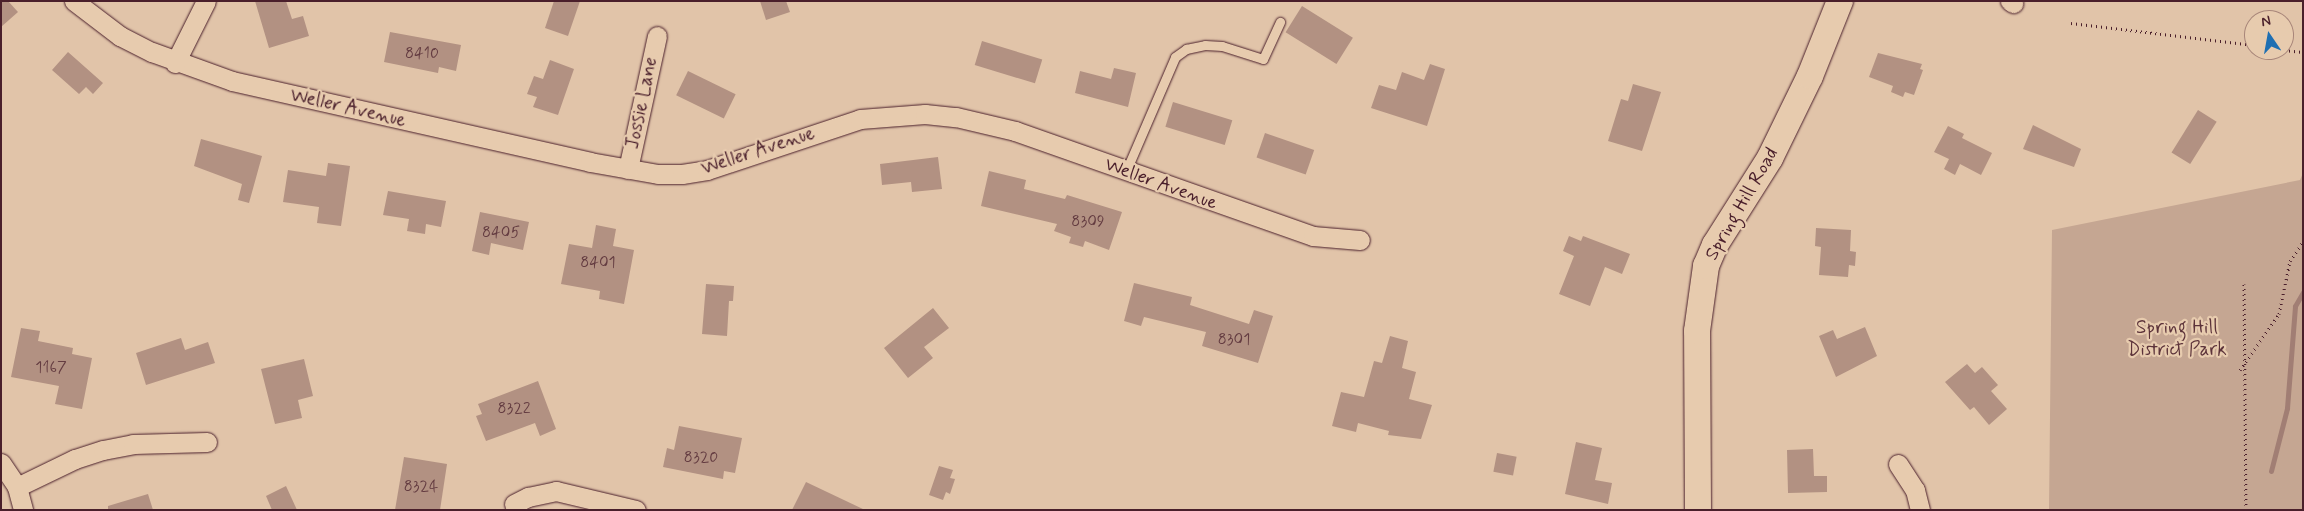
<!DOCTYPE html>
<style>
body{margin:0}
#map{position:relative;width:2304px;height:511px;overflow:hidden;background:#e1c4a9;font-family:Mynerve,sans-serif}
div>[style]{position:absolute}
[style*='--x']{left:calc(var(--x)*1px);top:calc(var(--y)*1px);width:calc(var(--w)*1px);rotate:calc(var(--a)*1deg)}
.green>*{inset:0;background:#c5a692}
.stream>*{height:5px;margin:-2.5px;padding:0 2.5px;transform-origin:2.5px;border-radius:2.5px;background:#a17e74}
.building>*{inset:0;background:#b29182;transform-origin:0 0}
.path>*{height:3px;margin-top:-1.5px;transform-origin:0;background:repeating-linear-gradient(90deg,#4a1f2b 0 1px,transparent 0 5px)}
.roads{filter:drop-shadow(0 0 1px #4a1f2b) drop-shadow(0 0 1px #4a1f2b)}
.service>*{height:9px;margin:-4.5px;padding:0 4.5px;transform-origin:4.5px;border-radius:4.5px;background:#e7cbae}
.minor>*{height:19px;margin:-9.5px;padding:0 9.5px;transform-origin:9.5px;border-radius:9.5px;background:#e7cbae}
.secondary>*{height:26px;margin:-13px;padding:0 13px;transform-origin:13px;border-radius:13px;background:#e7cbae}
span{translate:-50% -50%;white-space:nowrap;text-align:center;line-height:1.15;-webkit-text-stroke:4.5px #e7cbae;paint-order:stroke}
.number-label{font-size:16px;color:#643c41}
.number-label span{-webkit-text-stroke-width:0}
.street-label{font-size:19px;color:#4a1f2b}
.park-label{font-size:19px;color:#5c333a}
.frame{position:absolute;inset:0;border:2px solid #4a1f2b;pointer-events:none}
.north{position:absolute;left:2244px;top:10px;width:50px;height:50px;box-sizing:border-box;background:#e7cbae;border:1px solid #a8867a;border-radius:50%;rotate:348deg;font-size:14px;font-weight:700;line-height:20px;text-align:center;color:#4a1f2b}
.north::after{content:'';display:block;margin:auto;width:18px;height:22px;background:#1f6fb2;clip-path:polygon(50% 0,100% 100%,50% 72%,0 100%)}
</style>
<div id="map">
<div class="green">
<div style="clip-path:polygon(2303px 173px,2303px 510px,2049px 510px,2052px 230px,2300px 180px)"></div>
</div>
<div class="stream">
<div style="--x:2271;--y:471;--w:65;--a:-75.7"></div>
<div style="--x:2287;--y:408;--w:102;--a:-85.5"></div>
<div style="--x:2295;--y:306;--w:16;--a:-60"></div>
</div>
<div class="building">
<div style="clip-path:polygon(1px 1px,8px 1px,18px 12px,1px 27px)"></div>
<div style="clip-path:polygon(255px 1px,286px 1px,292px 19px,303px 16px,309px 36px,269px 48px)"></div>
<div style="clip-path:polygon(554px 1px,580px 1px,568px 36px,545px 28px)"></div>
<div style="clip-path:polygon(760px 1px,786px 1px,790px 12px,766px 20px)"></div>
<div style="left:1302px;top:6px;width:60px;height:31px;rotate:32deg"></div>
<div style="clip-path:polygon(390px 32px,461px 45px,456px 71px,439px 67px,438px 73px,384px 62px)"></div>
<div style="left:982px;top:41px;width:63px;height:25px;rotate:17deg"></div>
<div style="clip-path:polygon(68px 52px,103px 83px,93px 94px,86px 87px,79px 94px,52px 70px)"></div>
<div style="clip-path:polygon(1878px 53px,1922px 64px,1920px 69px,1923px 70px,1914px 95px,1905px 92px,1903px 97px,1891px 92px,1893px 86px,1869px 77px)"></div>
<div style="clip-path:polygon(550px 60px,574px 69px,558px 115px,533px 107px,537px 97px,527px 94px,534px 76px,543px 79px)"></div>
<div style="clip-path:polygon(1430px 64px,1445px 69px,1427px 126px,1371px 108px,1379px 85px,1396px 90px,1402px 72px,1424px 80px)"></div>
<div style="clip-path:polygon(1114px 68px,1136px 73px,1128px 107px,1075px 93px,1080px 71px,1111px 79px)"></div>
<div style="left:688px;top:71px;width:53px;height:27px;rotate:26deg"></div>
<div style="clip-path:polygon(1633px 84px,1661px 92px,1642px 151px,1608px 141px,1621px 99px,1628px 101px)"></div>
<div style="left:1173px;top:102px;width:62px;height:26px;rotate:17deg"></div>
<div style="left:2198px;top:110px;width:22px;height:50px;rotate:32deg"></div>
<div style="clip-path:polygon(2033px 125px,2081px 149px,2074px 167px,2023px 149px)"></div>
<div style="clip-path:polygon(1948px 126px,1964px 134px,1962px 138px,1992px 153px,1981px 175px,1960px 164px,1955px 175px,1944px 169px,1949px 159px,1934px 152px)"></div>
<div style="left:1265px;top:133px;width:52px;height:26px;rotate:19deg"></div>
<div style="clip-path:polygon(201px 139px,262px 156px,249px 203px,238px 200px,242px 184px,194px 166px)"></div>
<div style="clip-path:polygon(938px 157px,942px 189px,912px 192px,911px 182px,882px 185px,880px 164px)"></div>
<div style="clip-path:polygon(328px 163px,350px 166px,341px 226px,317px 223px,319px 207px,283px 202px,288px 170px,326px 176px)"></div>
<div style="clip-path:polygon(989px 171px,1026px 180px,1024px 189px,1065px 199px,1067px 195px,1122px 212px,1109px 250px,1085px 241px,1083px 247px,1069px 243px,1071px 237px,1054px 231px,1057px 224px,981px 206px)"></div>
<div style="clip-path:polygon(388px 191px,446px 201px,441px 227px,426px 224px,425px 234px,407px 231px,409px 219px,383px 215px)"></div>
<div style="clip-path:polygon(480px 212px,529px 222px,523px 250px,491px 243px,489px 255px,472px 251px)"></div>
<div style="clip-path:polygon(596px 225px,616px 229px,613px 246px,634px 250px,624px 304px,599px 299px,600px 291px,561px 284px,569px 244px,592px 248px)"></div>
<div style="clip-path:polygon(1816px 228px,1851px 230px,1850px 251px,1856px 252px,1855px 266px,1849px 265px,1848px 277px,1819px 275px,1821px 247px,1815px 246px)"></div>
<div style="clip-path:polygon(1569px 236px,1581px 241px,1583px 236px,1630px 254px,1622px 274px,1605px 267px,1590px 306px,1559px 294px,1574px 256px,1563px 251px)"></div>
<div style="clip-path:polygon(1134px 283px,1192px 297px,1190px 305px,1249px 324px,1254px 310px,1273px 316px,1258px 363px,1202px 346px,1206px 332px,1144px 317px,1141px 326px,1124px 321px)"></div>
<div style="clip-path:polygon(706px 284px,734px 286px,733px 301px,729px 301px,727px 336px,702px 334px)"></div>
<div style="clip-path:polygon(933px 308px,949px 328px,924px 347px,933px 358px,908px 378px,884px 348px)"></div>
<div style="clip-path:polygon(1865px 327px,1877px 356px,1836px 377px,1819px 336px,1833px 330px,1837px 339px)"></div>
<div style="clip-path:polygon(21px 328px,40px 331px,38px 341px,73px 348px,72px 354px,92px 358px,82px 409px,55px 404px,59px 386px,11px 377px)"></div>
<div style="clip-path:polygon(1390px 336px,1408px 341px,1402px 368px,1416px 372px,1409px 399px,1432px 405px,1421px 439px,1388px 435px,1389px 431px,1358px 423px,1356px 432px,1332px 426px,1341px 392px,1364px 397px,1374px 361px,1382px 363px)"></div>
<div style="clip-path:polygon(181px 338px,185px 350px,208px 342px,215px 363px,146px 385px,136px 353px)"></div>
<div style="clip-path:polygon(304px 359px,313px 396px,298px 400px,302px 418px,275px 424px,261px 369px)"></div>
<div style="clip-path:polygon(1967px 364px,1975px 373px,1982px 367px,1998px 385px,1991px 391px,2007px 409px,1989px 425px,1974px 407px,1970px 410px,1945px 382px)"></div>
<div style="clip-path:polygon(538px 381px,556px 429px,540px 436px,535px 423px,486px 441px,476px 416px,482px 414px,478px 404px)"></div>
<div style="clip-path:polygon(679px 426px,742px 438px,735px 473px,724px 471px,723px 479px,663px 467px,667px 448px,674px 450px)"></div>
<div style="clip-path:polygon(1576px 442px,1602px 448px,1595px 480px,1612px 483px,1608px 504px,1565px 494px)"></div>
<div style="clip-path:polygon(1813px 449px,1814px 476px,1827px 476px,1827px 492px,1788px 493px,1787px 450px)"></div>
<div style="left:1497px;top:453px;width:20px;height:19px;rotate:11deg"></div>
<div style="clip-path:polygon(404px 457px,447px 464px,440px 510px,395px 510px)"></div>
<div style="clip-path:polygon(939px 466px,953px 470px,950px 478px,955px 479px,950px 494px,946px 492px,943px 500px,929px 495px)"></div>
<div style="clip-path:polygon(806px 482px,865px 510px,792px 510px)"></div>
<div style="clip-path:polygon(286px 486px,297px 510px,272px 510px,266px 496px)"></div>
<div style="clip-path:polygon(148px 494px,153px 510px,108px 510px,108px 506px)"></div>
</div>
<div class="path">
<div style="--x:2071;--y:23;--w:184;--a:6.9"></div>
<div style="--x:2284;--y:50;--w:19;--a:6"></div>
<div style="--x:2244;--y:284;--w:226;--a:89.5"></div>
<div style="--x:2240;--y:370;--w:68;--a:-55.1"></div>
<div style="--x:2279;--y:314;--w:54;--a:-78.3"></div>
<div style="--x:2290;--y:261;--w:23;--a:-56"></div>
</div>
<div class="roads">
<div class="service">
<div style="--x:1126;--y:171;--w:124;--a:-66.7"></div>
<div style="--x:1175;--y:57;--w:14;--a:-36"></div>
<div style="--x:1186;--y:49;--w:19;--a:-12"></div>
<div style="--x:1205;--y:45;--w:17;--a:3"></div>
<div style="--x:1222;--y:46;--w:43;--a:17.6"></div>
<div style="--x:1263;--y:59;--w:41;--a:-65.3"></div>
</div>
<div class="minor">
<div style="--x:74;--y:1;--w:58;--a:37.3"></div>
<div style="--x:120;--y:36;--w:36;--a:27"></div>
<div style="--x:152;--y:52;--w:85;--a:19.9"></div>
<div style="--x:232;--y:81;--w:367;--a:12.7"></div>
<div style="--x:590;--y:162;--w:69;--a:10"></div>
<div style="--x:658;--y:174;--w:24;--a:0"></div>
<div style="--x:682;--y:174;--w:25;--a:-9"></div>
<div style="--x:707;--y:170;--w:161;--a:-18.4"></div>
<div style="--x:860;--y:119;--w:65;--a:-4.4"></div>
<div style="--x:925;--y:114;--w:31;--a:6"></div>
<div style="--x:956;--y:117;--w:61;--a:13.3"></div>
<div style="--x:1015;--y:131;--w:316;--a:19.4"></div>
<div style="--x:1313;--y:236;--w:47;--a:4.9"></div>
<div style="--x:2010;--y:1;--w:4;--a:34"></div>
<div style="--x:175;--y:63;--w:69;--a:-63.4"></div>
<div style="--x:628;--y:169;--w:136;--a:-77.7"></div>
<div style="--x:1;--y:463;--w:29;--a:56"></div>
<div style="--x:17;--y:487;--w:24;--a:75"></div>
<div style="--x:1898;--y:464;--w:31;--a:57"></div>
<div style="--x:1915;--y:490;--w:21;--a:76"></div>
<div style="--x:17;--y:487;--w:64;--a:-25.8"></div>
<div style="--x:75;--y:459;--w:29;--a:-18"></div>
<div style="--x:103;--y:450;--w:31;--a:-11"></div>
<div style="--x:133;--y:444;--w:74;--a:-1.5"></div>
<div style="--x:514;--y:504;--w:16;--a:-27"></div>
<div style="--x:528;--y:497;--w:29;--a:-12"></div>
<div style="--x:556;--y:491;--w:82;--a:13.4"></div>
</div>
<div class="secondary">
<div style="--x:1698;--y:510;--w:179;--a:-90.3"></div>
<div style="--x:1697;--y:331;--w:66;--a:-82.1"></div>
<div style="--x:1706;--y:266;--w:23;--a:-67"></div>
<div style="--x:1715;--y:245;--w:103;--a:-57.7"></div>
<div style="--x:1770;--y:158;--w:91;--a:-64"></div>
<div style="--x:1810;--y:76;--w:81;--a:-68.2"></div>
</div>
</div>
<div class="number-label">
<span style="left:422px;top:54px">8410</span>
<span style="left:1088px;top:222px">8309</span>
<span style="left:501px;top:233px">8405</span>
<span style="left:598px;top:263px">8401</span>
<span style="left:1234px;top:340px">8301</span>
<span style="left:51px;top:368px">1167</span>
<span style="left:514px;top:409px">8322</span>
<span style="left:701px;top:458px">8320</span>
<span style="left:421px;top:487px">8324</span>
</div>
<div class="street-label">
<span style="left:642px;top:103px;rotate:-78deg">Jossie Lane</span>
<span style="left:348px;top:108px;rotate:13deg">Weller Avenue</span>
<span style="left:758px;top:151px;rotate:-18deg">Weller Avenue</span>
<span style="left:1161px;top:184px;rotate:20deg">Weller Avenue</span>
<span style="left:1742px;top:204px;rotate:-60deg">Spring Hill Road</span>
</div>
<div class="park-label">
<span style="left:2177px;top:339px">Spring Hill<br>District Park</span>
</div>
<div class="frame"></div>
<div class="north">N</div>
</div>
